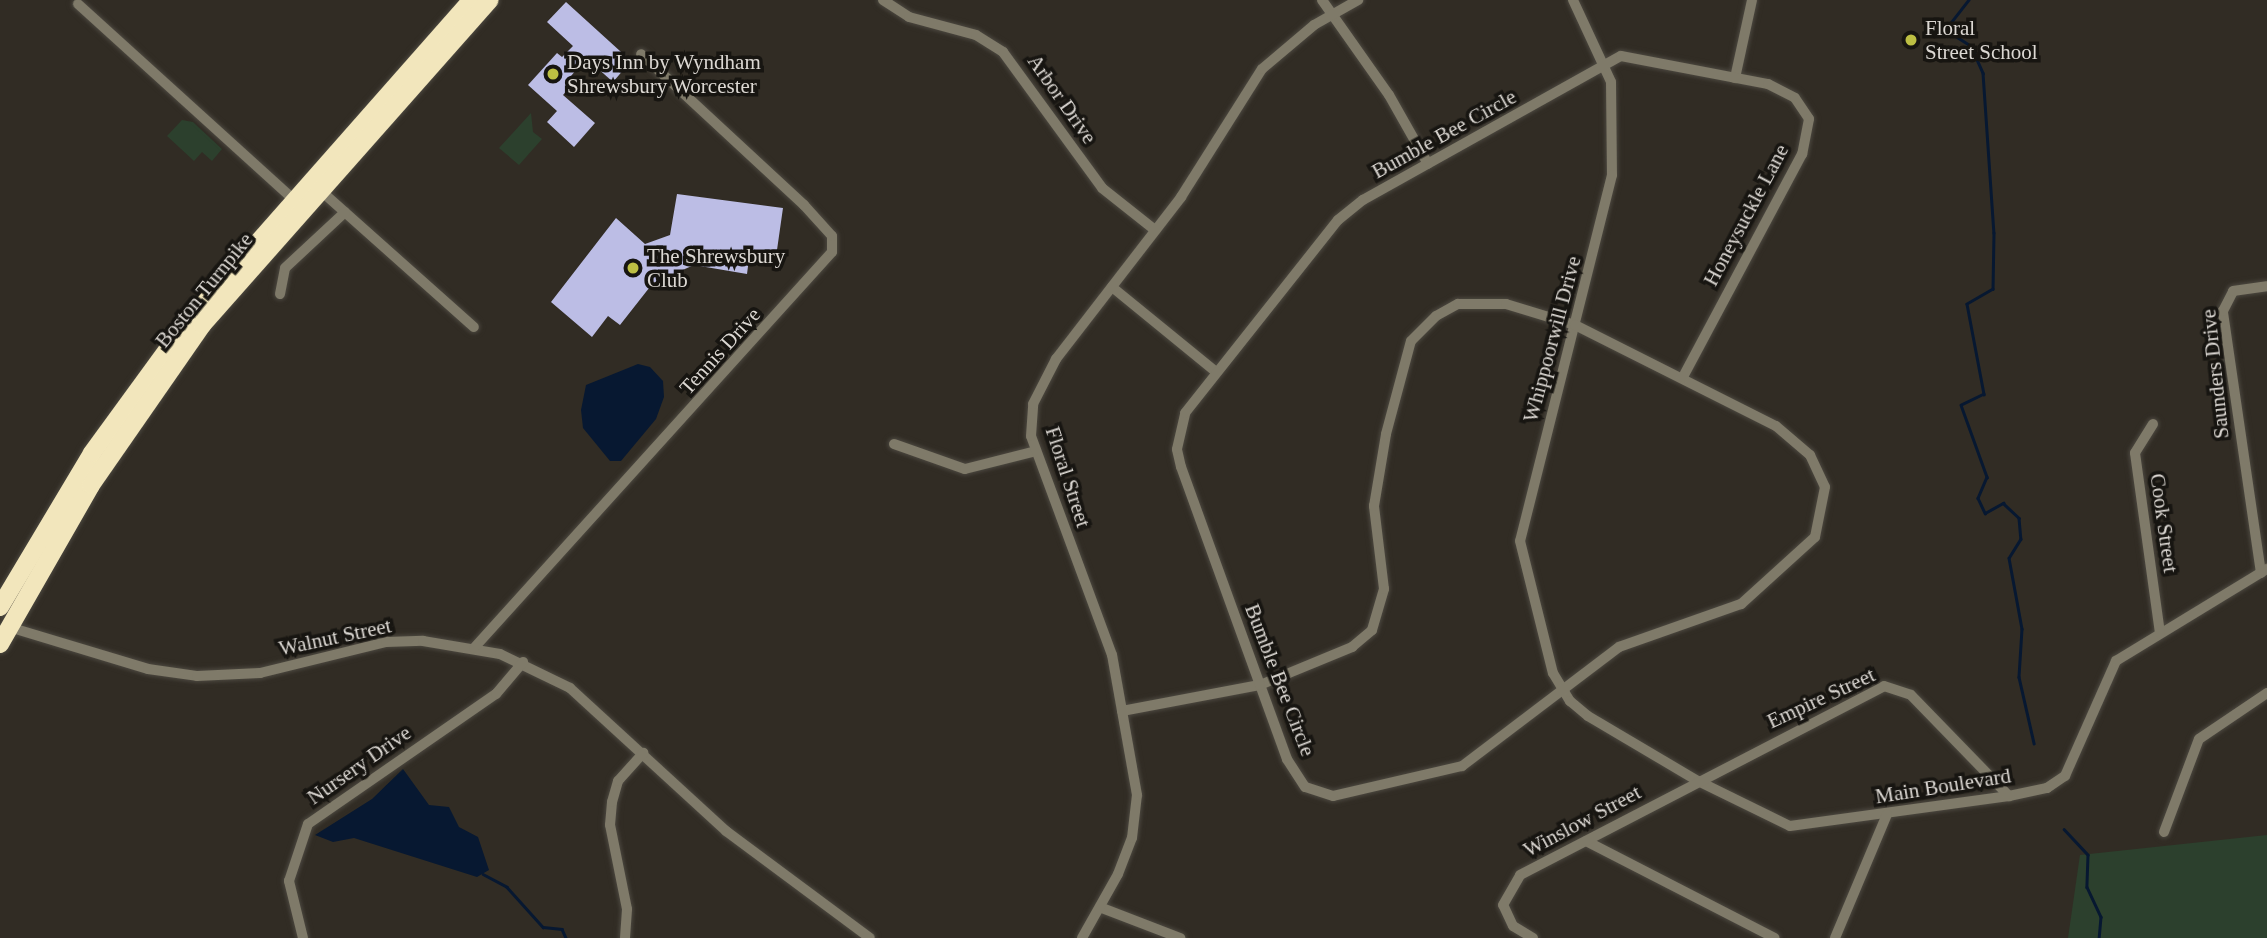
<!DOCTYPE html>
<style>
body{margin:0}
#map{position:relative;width:2267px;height:938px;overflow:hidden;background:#312c24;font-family:"Times New Roman",serif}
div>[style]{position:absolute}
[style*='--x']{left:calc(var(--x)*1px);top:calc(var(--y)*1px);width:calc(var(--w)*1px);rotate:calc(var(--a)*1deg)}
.green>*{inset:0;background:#2c402d}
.water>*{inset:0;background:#071831}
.stream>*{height:2.5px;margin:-1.25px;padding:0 1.25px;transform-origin:1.25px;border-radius:1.25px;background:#071831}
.building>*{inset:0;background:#bcbde5}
.roads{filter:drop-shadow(0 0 2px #4c4840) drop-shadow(0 0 2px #4c4840)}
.street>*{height:10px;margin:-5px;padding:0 5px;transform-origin:5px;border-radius:5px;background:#7f7a69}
.highway>*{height:18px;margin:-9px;padding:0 9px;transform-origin:9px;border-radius:9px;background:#f2e6bc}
.dots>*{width:19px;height:19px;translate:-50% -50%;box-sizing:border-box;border:4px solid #171511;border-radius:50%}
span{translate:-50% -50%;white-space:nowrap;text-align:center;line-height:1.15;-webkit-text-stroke:7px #171511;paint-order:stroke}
.poi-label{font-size:21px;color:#dcd8d3}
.left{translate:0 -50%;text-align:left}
.street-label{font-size:21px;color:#dcd8d3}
</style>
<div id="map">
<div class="green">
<div style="clip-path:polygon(531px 113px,533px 132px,542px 139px,519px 165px,499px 148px)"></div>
<div style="clip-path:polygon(182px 120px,193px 122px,222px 149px,212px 161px,202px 152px,194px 161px,167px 136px)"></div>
<div style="clip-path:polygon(2267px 835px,2267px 938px,2068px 938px,2080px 855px)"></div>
</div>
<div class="water">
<div style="clip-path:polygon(638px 364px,650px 367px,663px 381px,664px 397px,656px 419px,621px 461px,610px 461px,583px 428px,581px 410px,586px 385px)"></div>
<div style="clip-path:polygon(403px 769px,429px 805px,449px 807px,459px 827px,478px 837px,489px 870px,477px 877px,354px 838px,333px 842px,315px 835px,372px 799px)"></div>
</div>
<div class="stream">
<div style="--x:1969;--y:0;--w:29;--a:128"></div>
<div style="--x:1951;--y:23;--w:10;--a:90"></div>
<div style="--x:1951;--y:33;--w:24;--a:33"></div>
<div style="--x:1971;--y:46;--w:30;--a:66"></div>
<div style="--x:1983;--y:73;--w:160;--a:86.1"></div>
<div style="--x:1994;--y:233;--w:56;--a:91"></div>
<div style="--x:1993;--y:289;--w:30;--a:150"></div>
<div style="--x:1967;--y:304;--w:92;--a:79.3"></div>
<div style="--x:1984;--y:394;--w:25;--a:154"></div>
<div style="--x:1961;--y:405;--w:77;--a:70.1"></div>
<div style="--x:1987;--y:477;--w:23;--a:113"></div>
<div style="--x:1978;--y:498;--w:17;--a:65"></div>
<div style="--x:1985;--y:513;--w:21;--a:-29"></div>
<div style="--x:2003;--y:503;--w:22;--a:43"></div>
<div style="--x:2019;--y:518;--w:21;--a:85"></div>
<div style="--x:2021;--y:539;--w:22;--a:122"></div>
<div style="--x:2009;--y:558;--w:72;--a:79.6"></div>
<div style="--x:2022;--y:629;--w:48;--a:93.6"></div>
<div style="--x:2019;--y:677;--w:68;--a:77.2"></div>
<div style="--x:2064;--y:829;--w:35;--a:47"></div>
<div style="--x:2088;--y:855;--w:32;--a:92"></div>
<div style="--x:2087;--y:887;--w:33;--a:65"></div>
<div style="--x:2101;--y:917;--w:21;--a:95"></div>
<div style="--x:483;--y:874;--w:27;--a:28"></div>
<div style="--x:507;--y:887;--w:54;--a:48"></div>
<div style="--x:543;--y:927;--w:19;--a:6"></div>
<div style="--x:562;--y:929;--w:10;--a:66"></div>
</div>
<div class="building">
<div style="clip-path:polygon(566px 2px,631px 61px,613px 82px,586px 58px,571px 76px,576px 80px,563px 95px,595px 123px,574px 147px,547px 122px,557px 111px,528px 85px,557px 53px,562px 57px,573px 46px,547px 22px)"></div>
<div style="clip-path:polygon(677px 194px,783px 208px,775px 264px,749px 259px,747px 274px,694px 265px,653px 283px,620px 325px,608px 316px,592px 337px,551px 302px,616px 218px,645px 244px,670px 235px)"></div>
</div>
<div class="roads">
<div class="street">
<div style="--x:883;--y:0;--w:31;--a:33"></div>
<div style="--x:909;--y:17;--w:69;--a:15"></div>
<div style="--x:976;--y:35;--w:32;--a:32"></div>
<div style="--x:1003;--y:52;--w:168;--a:53.9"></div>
<div style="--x:1102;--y:188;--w:68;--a:38.4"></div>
<div style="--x:1322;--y:0;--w:116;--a:54.8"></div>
<div style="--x:1389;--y:95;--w:79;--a:60.5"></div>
<div style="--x:1573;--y:0;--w:90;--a:65.1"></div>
<div style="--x:1611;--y:82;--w:93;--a:89.4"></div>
<div style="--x:1612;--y:175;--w:377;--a:104.1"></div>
<div style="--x:1520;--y:541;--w:136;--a:76"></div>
<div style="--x:1553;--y:673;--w:33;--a:59"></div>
<div style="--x:1570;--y:701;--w:23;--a:40"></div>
<div style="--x:1588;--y:716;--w:128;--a:30.6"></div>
<div style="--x:1698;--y:781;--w:102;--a:26.1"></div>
<div style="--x:1790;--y:826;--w:221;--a:-7.8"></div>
<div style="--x:2009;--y:796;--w:39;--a:-12"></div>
<div style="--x:2047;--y:788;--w:22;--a:-34"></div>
<div style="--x:2065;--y:776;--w:126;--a:-66.1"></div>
<div style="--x:2116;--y:661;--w:177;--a:-31.4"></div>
<div style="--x:78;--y:4;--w:289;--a:42.2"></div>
<div style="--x:1735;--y:78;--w:80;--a:-77.7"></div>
<div style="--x:320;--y:190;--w:206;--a:41.7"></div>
<div style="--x:1112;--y:287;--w:133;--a:39.2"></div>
<div style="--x:280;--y:294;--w:26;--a:-79"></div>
<div style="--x:285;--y:268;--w:82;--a:-43"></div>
<div style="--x:2153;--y:424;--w:34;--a:122"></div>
<div style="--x:2135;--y:453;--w:182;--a:82.1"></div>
<div style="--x:894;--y:444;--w:75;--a:19.4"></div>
<div style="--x:965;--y:469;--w:73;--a:-14.2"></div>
<div style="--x:2261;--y:573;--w:265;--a:-98.3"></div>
<div style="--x:2223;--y:311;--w:22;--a:-63"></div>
<div style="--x:2233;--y:291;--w:34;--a:-8"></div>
<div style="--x:9;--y:627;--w:145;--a:16.8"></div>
<div style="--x:148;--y:669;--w:49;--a:8.1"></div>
<div style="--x:197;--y:676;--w:63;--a:-2.7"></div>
<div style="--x:260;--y:673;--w:130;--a:-13.8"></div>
<div style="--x:386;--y:642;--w:37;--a:-2"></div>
<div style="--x:423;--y:641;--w:78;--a:9.6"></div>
<div style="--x:500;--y:654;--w:78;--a:25.9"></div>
<div style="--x:570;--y:688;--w:212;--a:42.5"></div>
<div style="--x:726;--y:831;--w:179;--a:36.6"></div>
<div style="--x:474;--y:648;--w:534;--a:-47.89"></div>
<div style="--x:832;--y:252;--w:16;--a:-90"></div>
<div style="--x:832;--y:236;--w:42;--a:-132.1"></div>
<div style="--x:804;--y:205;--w:222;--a:-137.2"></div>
<div style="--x:1122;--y:711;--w:140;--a:-10.7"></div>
<div style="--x:1260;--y:685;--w:100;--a:-22.4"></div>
<div style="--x:1352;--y:647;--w:26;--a:-40"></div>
<div style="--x:1372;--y:630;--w:43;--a:-73.7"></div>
<div style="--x:1384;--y:589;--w:84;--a:-96.9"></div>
<div style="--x:1374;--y:506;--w:73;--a:-80.5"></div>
<div style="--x:1386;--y:434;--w:96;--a:-75"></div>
<div style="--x:1411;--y:341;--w:35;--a:-45"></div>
<div style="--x:1436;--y:316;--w:25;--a:-29"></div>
<div style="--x:1458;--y:304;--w:48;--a:0"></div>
<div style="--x:1506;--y:304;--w:72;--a:16.9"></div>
<div style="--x:1575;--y:325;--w:225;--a:26.7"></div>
<div style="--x:1776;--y:426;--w:45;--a:40.5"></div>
<div style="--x:1810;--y:455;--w:35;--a:65"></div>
<div style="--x:1825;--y:487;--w:51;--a:101.3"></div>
<div style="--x:1815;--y:537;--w:100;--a:137.8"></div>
<div style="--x:1741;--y:604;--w:129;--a:160.6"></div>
<div style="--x:1619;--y:647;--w:197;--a:142.8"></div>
<div style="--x:1462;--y:766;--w:132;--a:166.9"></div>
<div style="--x:1333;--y:796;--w:29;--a:-162"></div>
<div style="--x:1305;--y:787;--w:33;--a:-123"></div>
<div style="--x:1287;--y:759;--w:79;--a:-110"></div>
<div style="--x:1260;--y:685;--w:232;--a:-109.9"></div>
<div style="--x:1181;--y:467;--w:18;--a:-103"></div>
<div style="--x:1177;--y:449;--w:37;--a:-77"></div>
<div style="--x:1185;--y:413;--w:246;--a:-51.6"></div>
<div style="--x:1338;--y:220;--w:32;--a:-39"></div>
<div style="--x:1363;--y:200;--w:295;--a:-29.2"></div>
<div style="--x:1621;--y:56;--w:150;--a:10.8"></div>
<div style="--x:1768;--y:84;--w:30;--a:27"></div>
<div style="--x:1795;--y:98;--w:25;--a:56"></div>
<div style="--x:1809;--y:119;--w:36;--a:101"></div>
<div style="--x:1802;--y:154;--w:253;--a:118.1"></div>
<div style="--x:2164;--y:832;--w:99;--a:-69.4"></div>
<div style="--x:2199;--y:739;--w:82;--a:-34.1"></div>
<div style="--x:1586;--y:841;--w:212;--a:27.2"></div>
<div style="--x:1102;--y:908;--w:84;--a:21"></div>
<div style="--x:303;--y:938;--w:59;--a:-103.8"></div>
<div style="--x:289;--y:881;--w:60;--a:-71.6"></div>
<div style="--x:308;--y:824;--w:229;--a:-34.7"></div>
<div style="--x:496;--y:694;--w:42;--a:-49.8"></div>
<div style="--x:625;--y:938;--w:29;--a:-86"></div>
<div style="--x:627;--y:909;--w:86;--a:-101.4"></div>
<div style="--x:610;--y:825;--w:23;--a:-85"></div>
<div style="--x:612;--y:802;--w:22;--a:-74"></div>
<div style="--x:618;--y:781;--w:38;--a:-48"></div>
<div style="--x:1082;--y:938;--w:73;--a:-60.6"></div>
<div style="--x:1118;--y:874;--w:39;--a:-69"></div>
<div style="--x:1132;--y:838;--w:43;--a:-83.4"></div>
<div style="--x:1137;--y:795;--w:142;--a:-100.1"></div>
<div style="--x:1112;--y:655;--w:233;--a:-110.3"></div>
<div style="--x:1031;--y:436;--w:32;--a:-86"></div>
<div style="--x:1033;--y:404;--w:51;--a:-62.9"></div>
<div style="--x:1056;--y:359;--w:205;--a:-52.3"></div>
<div style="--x:1181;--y:197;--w:151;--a:-57.7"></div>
<div style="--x:1262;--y:69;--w:68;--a:-40.2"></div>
<div style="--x:1314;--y:25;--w:51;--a:-29.6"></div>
<div style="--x:1533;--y:938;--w:23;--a:-149"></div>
<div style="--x:1513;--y:926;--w:23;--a:-115"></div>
<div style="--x:1503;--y:905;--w:34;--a:-60"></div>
<div style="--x:1520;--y:875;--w:410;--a:-27.4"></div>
<div style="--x:1884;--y:686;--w:28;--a:18"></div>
<div style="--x:1911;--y:695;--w:141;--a:45.9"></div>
<div style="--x:1835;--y:938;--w:134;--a:-67.2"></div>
</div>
<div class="highway">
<div style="--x:0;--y:607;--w:179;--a:-59.1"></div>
<div style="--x:92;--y:453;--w:160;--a:-53.9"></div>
<div style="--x:186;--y:324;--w:432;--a:-48.6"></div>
<div style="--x:0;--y:644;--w:183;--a:-60.2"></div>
<div style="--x:91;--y:485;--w:195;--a:-55.2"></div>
<div style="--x:202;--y:325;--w:434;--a:-48.5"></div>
</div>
</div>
<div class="dots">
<div style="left:1911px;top:40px;background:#bdbf43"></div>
<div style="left:553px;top:74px;background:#bdbf43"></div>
<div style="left:633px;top:268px;background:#bdbf43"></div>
</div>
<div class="poi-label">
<span class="left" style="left:1925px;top:40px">Floral<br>Street School</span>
<span class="left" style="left:567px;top:74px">Days Inn by Wyndham<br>Shrewsbury Worcester</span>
<span class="left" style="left:647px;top:268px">The Shrewsbury<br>Club</span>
</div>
<div class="street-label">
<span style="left:1062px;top:99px;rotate:55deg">Arbor Drive</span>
<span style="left:1444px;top:134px;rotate:-29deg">Bumble Bee Circle</span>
<span style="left:1746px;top:215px;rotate:-62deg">Honeysuckle Lane</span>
<span style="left:204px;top:290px;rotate:-51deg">Boston Turnpike</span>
<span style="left:1552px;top:339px;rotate:-75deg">Whippoorwill Drive</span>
<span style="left:720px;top:351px;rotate:-48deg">Tennis Drive</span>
<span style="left:2215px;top:374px;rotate:-96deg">Saunders Drive</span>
<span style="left:1068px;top:477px;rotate:72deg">Floral Street</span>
<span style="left:2164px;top:523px;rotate:82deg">Cook Street</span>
<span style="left:335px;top:637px;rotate:-12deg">Walnut Street</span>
<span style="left:1280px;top:680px;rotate:69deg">Bumble Bee Circle</span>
<span style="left:1821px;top:698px;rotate:-25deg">Empire Street</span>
<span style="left:359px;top:765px;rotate:-35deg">Nursery Drive</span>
<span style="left:1943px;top:786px;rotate:-9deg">Main Boulevard</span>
<span style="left:1582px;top:821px;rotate:-28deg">Winslow Street</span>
</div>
</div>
